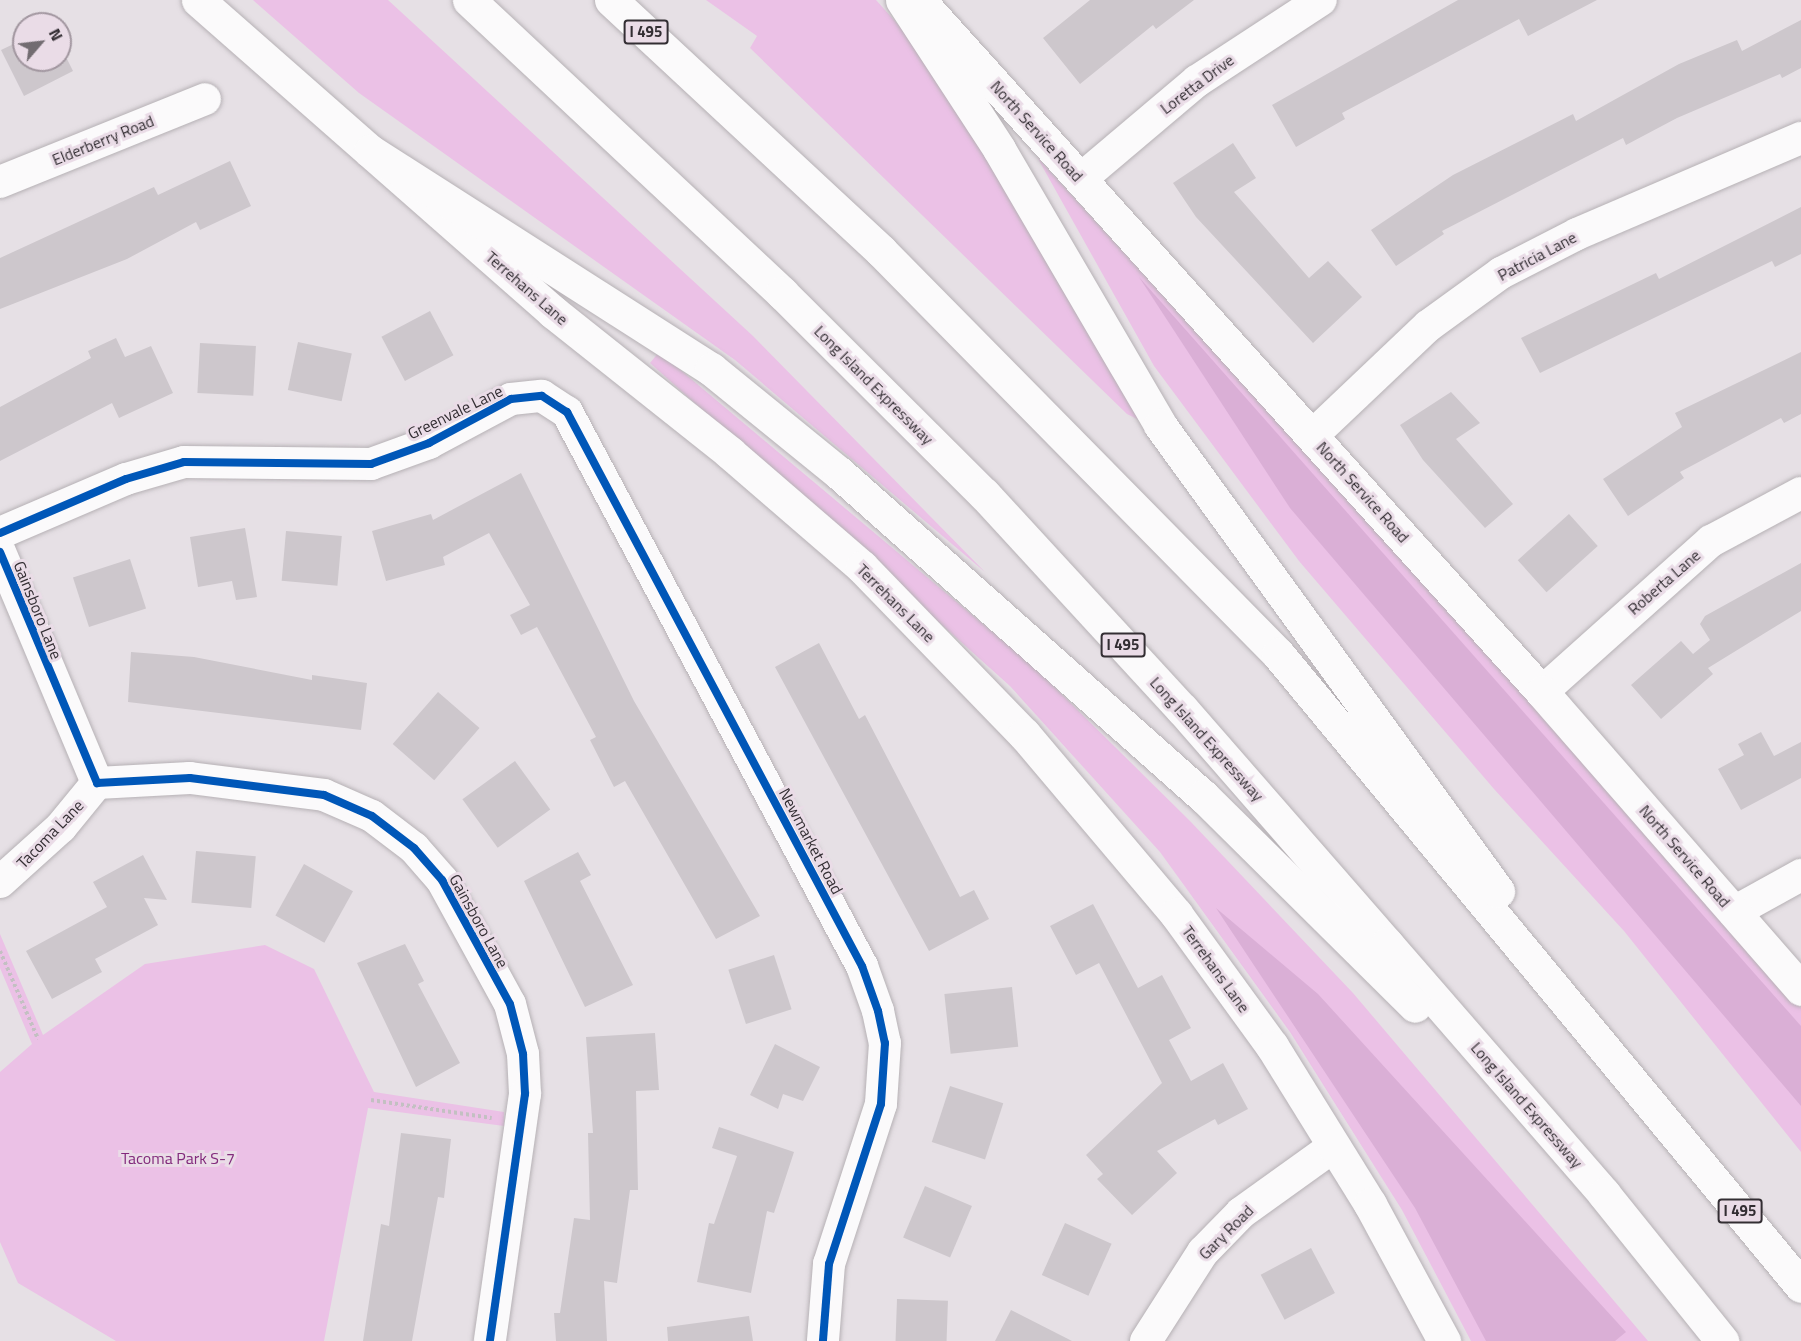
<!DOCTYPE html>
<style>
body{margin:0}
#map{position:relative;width:1801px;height:1341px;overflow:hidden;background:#e6e0e5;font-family:"Titillium Web",sans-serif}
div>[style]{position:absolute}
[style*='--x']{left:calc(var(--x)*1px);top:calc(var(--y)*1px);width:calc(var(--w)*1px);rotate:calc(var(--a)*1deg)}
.green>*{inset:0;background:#ebc1e6}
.forest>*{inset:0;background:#daafd6}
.building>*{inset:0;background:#cdc7cc;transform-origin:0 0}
.path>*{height:4px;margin-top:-2px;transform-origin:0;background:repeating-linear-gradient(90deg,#c3c0c2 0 3px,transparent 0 6px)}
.roads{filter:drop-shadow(0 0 2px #b6b1b5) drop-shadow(0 0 2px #b6b1b5)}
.minor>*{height:32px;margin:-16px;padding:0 16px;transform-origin:16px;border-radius:16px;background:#fbfafb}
.secondary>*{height:33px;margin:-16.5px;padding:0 16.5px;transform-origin:16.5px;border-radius:16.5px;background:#fbfafb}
.motorway>*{height:33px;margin:-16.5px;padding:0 16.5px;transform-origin:16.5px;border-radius:16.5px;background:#fbfafb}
.cycleway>*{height:8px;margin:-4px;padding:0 4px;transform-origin:4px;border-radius:4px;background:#0057b8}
span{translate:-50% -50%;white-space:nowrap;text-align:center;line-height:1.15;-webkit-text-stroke:6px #eadce7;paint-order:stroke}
.shield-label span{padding:2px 4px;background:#eadce7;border:2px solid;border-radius:4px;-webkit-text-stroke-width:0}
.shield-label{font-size:15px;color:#332e33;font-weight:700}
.street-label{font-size:16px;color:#332e33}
.park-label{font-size:16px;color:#822b7c}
.north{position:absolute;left:12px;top:12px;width:60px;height:60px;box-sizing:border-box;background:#eadce7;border:2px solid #a1969f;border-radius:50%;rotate:62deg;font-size:16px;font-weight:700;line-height:24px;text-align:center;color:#332e33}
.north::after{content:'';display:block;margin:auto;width:21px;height:27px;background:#726c71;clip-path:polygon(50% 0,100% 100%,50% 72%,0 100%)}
</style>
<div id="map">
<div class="green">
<div style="clip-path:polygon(253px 0,388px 0,753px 336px,985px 572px,735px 360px,359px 93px)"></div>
<div style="clip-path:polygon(706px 0,876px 0,931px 61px,1141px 421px,1127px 414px,750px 48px,757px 36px)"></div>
<div style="clip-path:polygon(1037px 157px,1689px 876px,1801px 1008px,1801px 1152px,1624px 931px,1494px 789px,1299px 561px,1154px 366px)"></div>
<div style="clip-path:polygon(659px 352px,1033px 666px,1190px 821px,1353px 993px,1648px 1341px,1471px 1341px,1402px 1210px,1290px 1032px,1160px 852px,1010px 686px,650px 363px)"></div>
<div style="clip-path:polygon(0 934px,43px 1035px,145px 964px,265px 945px,314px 969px,374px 1092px,504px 1112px,504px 1126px,368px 1108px,324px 1341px,116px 1341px,18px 1283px,0 1242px,0 1072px,32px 1044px,0 968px)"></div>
</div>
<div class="forest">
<div style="clip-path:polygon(1139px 277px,1801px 1026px,1801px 1106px,1290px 508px)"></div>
<div style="clip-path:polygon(1216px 908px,1318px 994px,1626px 1332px,1615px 1341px,1486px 1341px,1415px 1208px)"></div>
</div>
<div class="building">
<div style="clip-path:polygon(1090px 0,1194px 0,1156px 29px,1153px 25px,1080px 84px,1043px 38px)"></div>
<div style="clip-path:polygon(1458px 0,1597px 0,1528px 36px,1519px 19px,1342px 113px,1345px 119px,1296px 147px,1272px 105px)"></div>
<div style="clip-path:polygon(1801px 20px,1801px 68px,1782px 78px,1780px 74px,1677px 118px,1626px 145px,1623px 138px,1442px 231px,1444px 234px,1396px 266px,1371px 230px,1453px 175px,1573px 114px,1576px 121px,1679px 64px,1737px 40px,1742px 51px)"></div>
<div style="clip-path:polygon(24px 39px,24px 60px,60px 60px,60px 45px,73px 71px,24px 96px,1px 50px)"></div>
<div style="clip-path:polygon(1233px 143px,1256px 178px,1234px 192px,1309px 278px,1328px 261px,1362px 297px,1313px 343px,1196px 217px,1173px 183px)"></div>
<div style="clip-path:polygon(230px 161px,251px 206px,200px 230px,196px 222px,127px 259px,0 309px,0 258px,154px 187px,158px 195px)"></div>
<div style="clip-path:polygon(1801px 207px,1801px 254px,1775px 267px,1772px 261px,1540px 373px,1521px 338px,1656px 273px,1659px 279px)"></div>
<div style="left:430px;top:311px;width:50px;height:55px;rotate:62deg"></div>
<div style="clip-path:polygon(116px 338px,125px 357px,151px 346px,173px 393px,119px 418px,112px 403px,0 461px,0 407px,91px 358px,88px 351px)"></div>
<div style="left:298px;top:342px;width:55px;height:49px;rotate:12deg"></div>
<div style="left:200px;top:343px;width:56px;height:50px;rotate:3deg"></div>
<div style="clip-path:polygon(1801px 352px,1801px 414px,1784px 423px,1781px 418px,1680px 472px,1684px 478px,1628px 516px,1603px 479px,1682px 427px,1675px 413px)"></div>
<div style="clip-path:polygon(1451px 392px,1480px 423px,1456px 439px,1513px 504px,1485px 528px,1423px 460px,1400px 425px)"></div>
<div style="clip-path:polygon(521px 473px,634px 701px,760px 916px,716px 939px,625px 781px,614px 787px,590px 740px,596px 737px,537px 627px,521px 635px,510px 615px,530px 605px,489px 533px,443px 557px,445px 565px,386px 581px,372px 531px,431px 514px,433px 520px)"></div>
<div style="left:1569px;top:514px;width:43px;height:69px;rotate:48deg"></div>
<div style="clip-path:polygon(245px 528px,257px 597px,236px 600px,232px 581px,198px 587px,190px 537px)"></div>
<div style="left:286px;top:531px;width:56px;height:50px;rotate:5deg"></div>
<div style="left:130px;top:559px;width:52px;height:60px;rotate:72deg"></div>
<div style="clip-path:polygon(1801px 563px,1801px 611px,1708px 668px,1713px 674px,1661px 719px,1631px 685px,1681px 641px,1693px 654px,1710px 640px,1700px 624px,1705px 616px)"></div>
<div style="clip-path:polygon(819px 643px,859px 719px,865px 715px,960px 897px,974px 890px,989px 919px,929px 951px,775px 667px)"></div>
<div style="clip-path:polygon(131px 652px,194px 657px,312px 680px,312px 675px,367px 683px,361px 730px,128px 702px)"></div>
<div style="left:438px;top:692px;width:55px;height:69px;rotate:41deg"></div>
<div style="clip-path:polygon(1761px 732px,1774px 756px,1801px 742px,1801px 778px,1741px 810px,1718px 769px,1744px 755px,1738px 744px)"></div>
<div style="left:515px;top:761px;width:60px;height:65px;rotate:54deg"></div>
<div style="left:196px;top:851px;width:60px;height:52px;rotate:5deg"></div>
<div style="clip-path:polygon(578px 852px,591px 875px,580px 881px,633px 985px,585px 1007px,524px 881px)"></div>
<div style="clip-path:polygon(143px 855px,167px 900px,144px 898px,158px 925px,95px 959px,102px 972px,52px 999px,26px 951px,107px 907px,93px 882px)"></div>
<div style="left:304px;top:864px;width:56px;height:59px;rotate:29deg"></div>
<div style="clip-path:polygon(1093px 904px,1138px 988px,1162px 975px,1191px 1028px,1169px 1040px,1191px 1081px,1223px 1063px,1248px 1109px,1218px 1125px,1215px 1119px,1157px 1151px,1177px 1173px,1132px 1215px,1097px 1179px,1103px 1174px,1086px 1155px,1162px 1083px,1099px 963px,1076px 975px,1050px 926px)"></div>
<div style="clip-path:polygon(405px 944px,424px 981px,418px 984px,460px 1063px,416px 1087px,357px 963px)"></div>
<div style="left:774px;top:955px;width:57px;height:48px;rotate:72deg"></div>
<div style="left:1012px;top:987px;width:60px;height:68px;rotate:84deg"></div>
<div style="clip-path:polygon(655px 1033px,659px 1090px,636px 1091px,638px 1190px,630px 1190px,617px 1283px,604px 1281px,607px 1341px,556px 1341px,554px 1313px,560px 1313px,574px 1218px,590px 1220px,588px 1133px,593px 1133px,586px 1037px)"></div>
<div style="clip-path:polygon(775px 1044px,820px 1067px,803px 1101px,783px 1094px,778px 1109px,750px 1095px)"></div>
<div style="left:950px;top:1086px;width:56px;height:59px;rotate:18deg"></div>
<div style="clip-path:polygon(719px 1127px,794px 1152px,774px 1213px,767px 1211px,751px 1293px,697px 1282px,709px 1223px,714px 1224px,737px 1156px,712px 1148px)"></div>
<div style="clip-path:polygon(401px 1133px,451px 1139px,444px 1198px,438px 1197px,412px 1341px,363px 1341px,381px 1224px,389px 1226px)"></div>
<div style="left:925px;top:1186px;width:51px;height:56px;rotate:23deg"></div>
<div style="left:1065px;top:1223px;width:51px;height:57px;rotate:24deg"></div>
<div style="left:1311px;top:1248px;width:51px;height:57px;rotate:62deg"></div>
<div style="left:897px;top:1299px;width:51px;height:42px;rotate:2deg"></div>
<div style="clip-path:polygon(1011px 1310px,1072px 1341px,995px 1341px)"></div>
<div style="clip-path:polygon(749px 1316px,753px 1341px,668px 1341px,667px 1327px)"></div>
</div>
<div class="path">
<div style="--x:0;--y:951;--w:96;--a:66.6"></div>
<div style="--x:371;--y:1100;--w:122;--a:8.5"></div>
</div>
<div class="roads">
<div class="minor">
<div style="--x:1081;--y:179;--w:152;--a:-40.2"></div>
<div style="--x:1197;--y:81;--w:148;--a:-33.2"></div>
<div style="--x:0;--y:182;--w:221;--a:-22"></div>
<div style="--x:1312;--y:436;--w:160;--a:-43.5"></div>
<div style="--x:1428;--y:326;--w:90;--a:-36"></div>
<div style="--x:1501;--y:273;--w:85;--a:-27.2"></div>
<div style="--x:1577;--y:234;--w:244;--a:-23.2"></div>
<div style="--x:0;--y:533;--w:137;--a:-23.2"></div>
<div style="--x:126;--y:479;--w:60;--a:-16.3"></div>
<div style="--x:184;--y:462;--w:187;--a:0.6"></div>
<div style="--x:371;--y:464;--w:62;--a:-19.9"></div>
<div style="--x:429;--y:443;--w:93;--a:-28.2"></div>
<div style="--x:511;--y:399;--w:31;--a:-6"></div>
<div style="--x:542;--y:396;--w:30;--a:33"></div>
<div style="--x:567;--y:412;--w:628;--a:61.97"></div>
<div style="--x:862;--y:966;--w:48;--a:70.4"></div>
<div style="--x:878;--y:1011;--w:33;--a:78"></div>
<div style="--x:885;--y:1043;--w:61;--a:93.8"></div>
<div style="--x:881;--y:1104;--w:168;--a:108"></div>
<div style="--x:829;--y:1264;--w:77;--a:94.5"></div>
<div style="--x:0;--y:552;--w:251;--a:67.2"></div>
<div style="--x:97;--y:783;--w:93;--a:-3.1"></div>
<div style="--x:190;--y:778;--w:135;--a:7.2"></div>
<div style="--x:324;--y:795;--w:52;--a:23.6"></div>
<div style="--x:372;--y:816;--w:53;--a:37.3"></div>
<div style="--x:414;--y:848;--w:43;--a:48.8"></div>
<div style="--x:442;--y:880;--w:141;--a:61.3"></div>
<div style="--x:510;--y:1004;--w:52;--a:75.4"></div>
<div style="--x:523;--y:1054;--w:40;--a:87.1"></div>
<div style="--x:525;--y:1094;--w:249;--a:98.1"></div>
<div style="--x:1542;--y:692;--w:227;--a:-41.8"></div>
<div style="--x:1711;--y:541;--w:102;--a:-28.1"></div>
<div style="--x:0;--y:882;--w:82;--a:-42"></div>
<div style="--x:61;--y:827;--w:57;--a:-50.7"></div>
<div style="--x:1734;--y:912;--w:77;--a:-28.9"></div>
<div style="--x:1146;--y:1341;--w:106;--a:-57.4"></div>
<div style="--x:1203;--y:1252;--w:54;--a:-45.7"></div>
<div style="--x:1241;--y:1213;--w:113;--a:-35.7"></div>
</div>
<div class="secondary">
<div style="--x:198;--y:0;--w:473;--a:41.3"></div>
<div style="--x:553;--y:312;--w:226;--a:38.5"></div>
<div style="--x:730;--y:453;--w:174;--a:40.8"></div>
<div style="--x:862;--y:567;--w:233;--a:45.9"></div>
<div style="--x:1024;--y:734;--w:236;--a:49.8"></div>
<div style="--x:1176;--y:914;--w:163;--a:54"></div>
<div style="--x:1272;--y:1046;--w:186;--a:58.2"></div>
<div style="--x:1370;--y:1204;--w:156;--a:61.6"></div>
<div style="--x:919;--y:0;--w:931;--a:48"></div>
<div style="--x:1542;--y:692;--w:394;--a:48.9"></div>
</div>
<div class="motorway">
<div style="--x:469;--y:0;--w:429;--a:43.1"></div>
<div style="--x:782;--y:293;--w:285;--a:44.9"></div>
<div style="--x:984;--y:494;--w:292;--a:47.4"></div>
<div style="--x:1182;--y:709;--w:312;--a:48.9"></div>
<div style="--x:1387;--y:944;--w:331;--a:49"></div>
<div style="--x:1604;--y:1194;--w:189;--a:51.2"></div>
<div style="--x:611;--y:0;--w:369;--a:42.9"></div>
<div style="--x:881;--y:251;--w:566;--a:45.43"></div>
<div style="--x:1278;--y:654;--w:820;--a:50.39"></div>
<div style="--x:902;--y:0;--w:178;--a:56.9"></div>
<div style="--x:999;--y:149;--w:320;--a:59.7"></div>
<div style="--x:1160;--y:425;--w:576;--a:54.05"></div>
<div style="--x:370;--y:151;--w:405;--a:32.6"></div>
<div style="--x:711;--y:369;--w:165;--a:39.1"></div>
<div style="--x:839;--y:473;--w:487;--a:41.6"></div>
<div style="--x:1203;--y:796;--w:298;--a:44.7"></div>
</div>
</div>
<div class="cycleway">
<div style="--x:0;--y:533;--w:137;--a:-23.2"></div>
<div style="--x:126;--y:479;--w:60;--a:-16.3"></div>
<div style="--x:184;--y:462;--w:187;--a:0.6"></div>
<div style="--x:371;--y:464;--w:62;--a:-19.9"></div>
<div style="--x:429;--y:443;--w:93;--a:-28.2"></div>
<div style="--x:511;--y:399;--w:31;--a:-6"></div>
<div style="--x:542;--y:396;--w:30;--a:33"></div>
<div style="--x:567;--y:412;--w:628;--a:61.97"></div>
<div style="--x:862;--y:966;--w:48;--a:70.4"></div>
<div style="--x:878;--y:1011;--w:33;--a:78"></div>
<div style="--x:885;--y:1043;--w:61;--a:93.8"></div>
<div style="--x:881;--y:1104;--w:168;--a:108"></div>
<div style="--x:829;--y:1264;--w:77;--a:94.5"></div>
<div style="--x:0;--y:552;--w:251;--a:67.2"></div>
<div style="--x:97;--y:783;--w:93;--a:-3.1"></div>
<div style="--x:190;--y:778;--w:135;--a:7.2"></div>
<div style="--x:324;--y:795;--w:52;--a:23.6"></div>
<div style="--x:372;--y:816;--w:53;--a:37.3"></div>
<div style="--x:414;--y:848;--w:43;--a:48.8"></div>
<div style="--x:442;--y:880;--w:141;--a:61.3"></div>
<div style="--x:510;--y:1004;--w:52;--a:75.4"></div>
<div style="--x:523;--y:1054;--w:40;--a:87.1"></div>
<div style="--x:525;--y:1094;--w:249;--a:98.1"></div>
</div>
<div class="shield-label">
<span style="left:646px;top:32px">I 495</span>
<span style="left:1123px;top:645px">I 495</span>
<span style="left:1740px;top:1211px">I 495</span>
</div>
<div class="street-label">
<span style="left:1197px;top:84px;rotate:-37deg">Loretta Drive</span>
<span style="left:1037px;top:131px;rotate:48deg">North Service Road</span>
<span style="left:103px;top:140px;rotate:-22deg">Elderberry Road</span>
<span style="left:1537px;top:256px;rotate:-28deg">Patricia Lane</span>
<span style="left:527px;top:288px;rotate:41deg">Terrehans Lane</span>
<span style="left:874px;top:385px;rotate:45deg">Long Island Expressway</span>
<span style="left:455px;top:412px;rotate:-26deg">Greenvale Lane</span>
<span style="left:1363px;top:492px;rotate:48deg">North Service Road</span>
<span style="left:1664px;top:582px;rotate:-41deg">Roberta Lane</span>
<span style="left:896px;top:603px;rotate:45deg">Terrehans Lane</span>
<span style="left:38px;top:610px;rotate:68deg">Gainsboro Lane</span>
<span style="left:1207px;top:739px;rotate:48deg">Long Island Expressway</span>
<span style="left:50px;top:834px;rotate:-46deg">Tacoma Lane</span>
<span style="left:811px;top:841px;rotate:62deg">Newmarket Road</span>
<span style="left:1685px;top:856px;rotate:49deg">North Service Road</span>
<span style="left:479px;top:921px;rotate:61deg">Gainsboro Lane</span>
<span style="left:1216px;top:969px;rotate:54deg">Terrehans Lane</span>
<span style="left:1527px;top:1105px;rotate:49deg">Long Island Expressway</span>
<span style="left:1226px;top:1232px;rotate:-45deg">Gary Road</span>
</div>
<div class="park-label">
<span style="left:178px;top:1158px">Tacoma Park S-7</span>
</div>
<div class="north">N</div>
</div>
